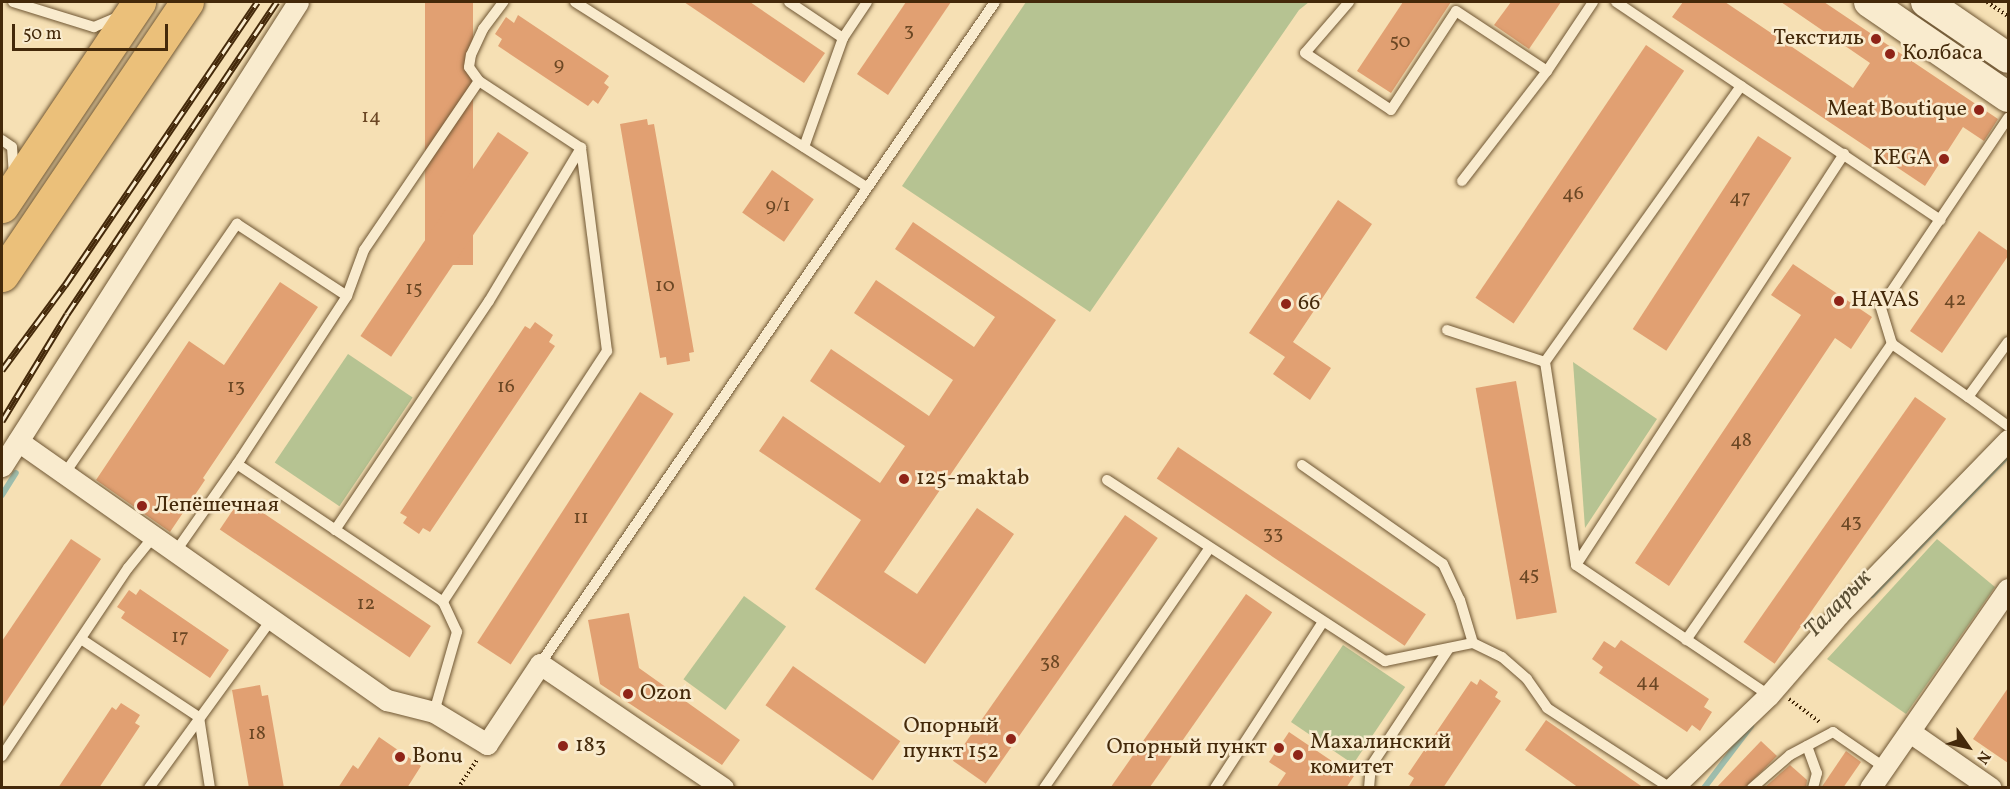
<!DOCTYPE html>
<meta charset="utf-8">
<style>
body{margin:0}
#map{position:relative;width:2010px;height:789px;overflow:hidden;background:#f6e0b4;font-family:Vollkorn,serif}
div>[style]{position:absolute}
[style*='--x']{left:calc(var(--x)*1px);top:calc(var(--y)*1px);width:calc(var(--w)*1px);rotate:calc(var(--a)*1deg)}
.green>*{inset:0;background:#b6c392;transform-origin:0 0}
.stream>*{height:6px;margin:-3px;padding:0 3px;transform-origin:3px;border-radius:3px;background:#9dbdad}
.building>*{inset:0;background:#e1a072;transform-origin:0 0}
.path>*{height:4px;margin-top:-2px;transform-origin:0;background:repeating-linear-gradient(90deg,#44290a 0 1.5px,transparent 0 4.5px)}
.roads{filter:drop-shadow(0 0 2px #705734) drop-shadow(0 0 2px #705734)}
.lane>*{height:10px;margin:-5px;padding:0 5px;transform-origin:5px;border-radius:5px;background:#f9ebce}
.street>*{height:21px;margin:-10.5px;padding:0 10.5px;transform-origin:10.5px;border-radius:10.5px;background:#f9ebce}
.secondary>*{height:30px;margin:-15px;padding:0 15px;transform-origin:15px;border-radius:15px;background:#f9ebce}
.highway>*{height:33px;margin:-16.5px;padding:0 16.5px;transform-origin:16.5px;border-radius:16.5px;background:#ebc07a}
.rail>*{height:7px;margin-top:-3.5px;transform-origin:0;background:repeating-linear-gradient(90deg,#f9ebce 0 14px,#44290a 0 28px);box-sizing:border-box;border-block:2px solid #44290a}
.dots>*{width:16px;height:16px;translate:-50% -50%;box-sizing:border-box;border:3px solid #f9ebce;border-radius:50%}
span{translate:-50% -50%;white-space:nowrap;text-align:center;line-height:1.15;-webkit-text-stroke:5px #f9ebce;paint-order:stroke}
.number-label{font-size:20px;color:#6b4724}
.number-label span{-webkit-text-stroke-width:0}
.poi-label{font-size:22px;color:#44290a}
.right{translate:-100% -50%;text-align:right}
.left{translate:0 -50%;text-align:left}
.water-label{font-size:24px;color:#5a4e33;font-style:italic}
.frame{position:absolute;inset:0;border:3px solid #44290a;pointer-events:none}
.north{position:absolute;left:1938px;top:717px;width:60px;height:60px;-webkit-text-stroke:4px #f9ebce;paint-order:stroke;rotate:124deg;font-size:16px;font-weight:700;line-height:24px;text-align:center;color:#44290a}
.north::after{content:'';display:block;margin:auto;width:21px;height:27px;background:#44290a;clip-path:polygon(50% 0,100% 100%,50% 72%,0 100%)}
.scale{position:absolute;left:12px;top:24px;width:156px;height:27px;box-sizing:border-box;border:3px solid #44290a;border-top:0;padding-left:8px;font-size:18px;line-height:21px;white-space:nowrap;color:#44290a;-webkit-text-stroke:4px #f9ebce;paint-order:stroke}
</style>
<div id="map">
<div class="green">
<div style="clip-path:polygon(1026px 2px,1309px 2px,1299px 10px,1090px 312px,902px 186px)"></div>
<div style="left:348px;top:354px;width:78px;height:131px;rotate:34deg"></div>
<div style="clip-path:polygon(1573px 362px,1657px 419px,1585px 528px)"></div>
<div style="clip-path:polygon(1937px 539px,1995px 587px,1906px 714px,1827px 659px)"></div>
<div style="left:744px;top:596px;width:52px;height:103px;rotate:36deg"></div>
<div style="left:1343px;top:645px;width:75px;height:93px;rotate:34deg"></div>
</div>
<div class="stream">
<div style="--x:2;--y:495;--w:26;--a:-58"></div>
<div style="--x:1872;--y:595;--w:195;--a:-45.8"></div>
<div style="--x:1704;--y:788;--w:78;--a:-52.8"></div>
</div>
<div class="building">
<div style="left:425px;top:2px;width:48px;height:263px"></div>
<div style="clip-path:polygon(684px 2px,750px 2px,825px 53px,804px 83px)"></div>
<div style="clip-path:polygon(906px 2px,951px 2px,888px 95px,857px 74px)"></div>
<div style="clip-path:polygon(1403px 2px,1451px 2px,1391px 93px,1357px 71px)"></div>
<div style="clip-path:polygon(1511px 2px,1561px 2px,1529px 49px,1494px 25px)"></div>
<div style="clip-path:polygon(1683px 2px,1725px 2px,1853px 88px,1870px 63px,1781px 2px,1824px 2px,1998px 119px,1984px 141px,1963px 127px,1925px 186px,1672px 17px)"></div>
<div style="clip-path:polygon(518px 15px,609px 76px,604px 83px,609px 87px,598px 104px,593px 100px,588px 106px,498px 46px,502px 39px,495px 34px,506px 17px,514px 23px)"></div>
<div style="left:1646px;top:45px;width:46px;height:305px;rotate:34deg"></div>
<div style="clip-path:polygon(647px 119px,648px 125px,654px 124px,694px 352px,689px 353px,690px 361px,667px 365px,666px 357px,660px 358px,620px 124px)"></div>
<div style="left:498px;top:132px;width:37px;height:246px;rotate:34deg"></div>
<div style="left:1758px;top:136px;width:40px;height:230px;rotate:33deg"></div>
<div style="left:772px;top:170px;width:51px;height:52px;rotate:35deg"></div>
<div style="clip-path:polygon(1338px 200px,1372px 224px,1293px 342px,1331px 368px,1310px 400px,1273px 374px,1285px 357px,1249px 333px)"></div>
<div style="clip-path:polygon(913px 222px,1056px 320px,884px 572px,917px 594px,977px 508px,1014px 534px,925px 664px,815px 589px,861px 520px,759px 451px,783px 416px,880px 483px,905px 446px,810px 381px,831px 349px,929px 416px,953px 380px,854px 313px,876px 280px,974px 347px,995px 317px,895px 249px)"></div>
<div style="clip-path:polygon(1979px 231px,2008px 251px,2008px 256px,1942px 353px,1910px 331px)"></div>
<div style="clip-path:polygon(1793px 264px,1872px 317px,1851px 349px,1835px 338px,1669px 586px,1635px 563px,1801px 315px,1771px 295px)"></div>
<div style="clip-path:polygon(280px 282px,318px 307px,203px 478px,205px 480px,170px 532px,96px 480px,189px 341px,224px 365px)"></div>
<div style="clip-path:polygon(535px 322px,553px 335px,549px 342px,555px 346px,430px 532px,423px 528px,419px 534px,403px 523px,407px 517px,400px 513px,525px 326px,530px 329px)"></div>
<div style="left:1516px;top:381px;width:235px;height:41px;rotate:80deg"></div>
<div style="left:640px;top:392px;width:40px;height:299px;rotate:33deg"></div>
<div style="left:1915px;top:397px;width:38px;height:299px;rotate:35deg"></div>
<div style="left:1178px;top:447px;width:299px;height:38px;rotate:34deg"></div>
<div style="left:241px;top:498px;width:229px;height:38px;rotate:34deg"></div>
<div style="left:1125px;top:515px;width:40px;height:300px;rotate:35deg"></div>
<div style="clip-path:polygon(71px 539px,101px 559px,2px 708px,2px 641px)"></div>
<div style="clip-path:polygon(140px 589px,229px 650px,210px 678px,121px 618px,125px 612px,117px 607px,129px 590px,136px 595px)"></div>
<div style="left:1246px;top:594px;width:32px;height:234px;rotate:35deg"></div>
<div style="clip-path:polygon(629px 613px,639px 668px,740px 740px,722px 765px,600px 684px,588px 620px)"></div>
<div style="clip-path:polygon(1621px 640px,1709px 699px,1704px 707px,1712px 712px,1700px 731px,1692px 725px,1687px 732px,1599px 673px,1603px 667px,1592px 659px,1604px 641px,1615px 648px)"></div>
<div style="left:793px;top:666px;width:131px;height:48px;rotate:35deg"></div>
<div style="clip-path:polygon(1480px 679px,1498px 692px,1495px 697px,1501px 701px,1443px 788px,1408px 788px,1414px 778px,1408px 774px,1471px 681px,1477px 685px)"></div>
<div style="clip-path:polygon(260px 685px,262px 696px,268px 695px,284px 788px,249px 788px,232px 690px)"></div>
<div style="clip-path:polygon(2008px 688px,2008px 763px,1973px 739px)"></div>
<div style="clip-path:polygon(121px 703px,140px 715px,135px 723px,140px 726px,99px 788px,58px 788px,112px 707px,116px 710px)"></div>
<div style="clip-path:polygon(1546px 720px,1644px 788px,1579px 788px,1525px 750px)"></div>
<div style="clip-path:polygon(1289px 732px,1354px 776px,1346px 788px,1276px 788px,1286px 773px,1269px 762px)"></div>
<div style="clip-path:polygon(379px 737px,421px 766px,407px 788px,338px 788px,353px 765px,358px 769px)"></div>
<div style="clip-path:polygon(1761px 741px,1777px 756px,1745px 788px,1716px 788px)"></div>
<div style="clip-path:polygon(1846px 751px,1861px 762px,1843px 788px,1821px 788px)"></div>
<div style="clip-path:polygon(1790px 765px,1807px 780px,1806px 788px,1764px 788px)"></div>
</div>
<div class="path">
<div style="--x:1987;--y:2;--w:25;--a:34"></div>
<div style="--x:1789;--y:699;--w:38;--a:37"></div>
<div style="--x:458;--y:788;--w:34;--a:-56"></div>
</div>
<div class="roads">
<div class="lane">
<div style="--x:13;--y:2;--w:85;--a:17.2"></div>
<div style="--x:94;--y:27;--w:25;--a:-23"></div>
<div style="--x:575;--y:2;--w:345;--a:32.4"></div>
<div style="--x:789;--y:2;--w:65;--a:33.7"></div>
<div style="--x:1349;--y:2;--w:67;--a:130.8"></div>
<div style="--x:1305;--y:53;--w:103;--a:33.5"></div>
<div style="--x:1391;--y:110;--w:118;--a:-56.7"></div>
<div style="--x:1456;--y:11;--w:109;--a:33.4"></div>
<div style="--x:1547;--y:71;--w:83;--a:-56.3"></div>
<div style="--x:1616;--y:2;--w:391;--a:33.9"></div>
<div style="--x:479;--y:81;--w:17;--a:-126"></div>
<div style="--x:469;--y:67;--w:12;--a:-81"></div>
<div style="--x:471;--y:55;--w:29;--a:-65"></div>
<div style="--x:483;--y:29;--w:34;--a:-53"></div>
<div style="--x:1741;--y:86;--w:339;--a:125.4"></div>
<div style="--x:1545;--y:362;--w:205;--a:81.3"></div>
<div style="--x:1576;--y:565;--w:233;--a:34"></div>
<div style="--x:2;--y:140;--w:12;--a:35"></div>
<div style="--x:12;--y:147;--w:26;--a:86"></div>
<div style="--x:804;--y:147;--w:116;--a:-70.3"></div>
<div style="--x:843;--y:38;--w:43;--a:-56.3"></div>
<div style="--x:1462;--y:181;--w:139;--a:-52.3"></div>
<div style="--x:1447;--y:330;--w:103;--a:18.1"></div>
<div style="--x:2008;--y:342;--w:68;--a:126"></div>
<div style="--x:1968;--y:397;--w:49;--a:35.9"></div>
<div style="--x:1892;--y:344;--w:39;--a:-107"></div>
<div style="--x:1881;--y:307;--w:228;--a:-56.1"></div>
<div style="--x:237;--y:464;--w:248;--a:33.8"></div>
<div style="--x:443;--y:602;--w:33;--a:65"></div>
<div style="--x:457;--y:632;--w:83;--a:106"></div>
<div style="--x:1302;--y:465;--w:172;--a:35.1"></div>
<div style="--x:1443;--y:564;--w:40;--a:65"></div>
<div style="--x:1460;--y:600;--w:45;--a:73.2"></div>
<div style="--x:65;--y:473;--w:303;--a:-55.4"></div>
<div style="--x:237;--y:224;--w:131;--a:33.2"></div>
<div style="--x:1107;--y:480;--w:332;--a:33.1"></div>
<div style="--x:1385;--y:661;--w:90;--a:-11.6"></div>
<div style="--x:1473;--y:643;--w:32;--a:26"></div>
<div style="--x:1502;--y:657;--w:33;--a:41"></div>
<div style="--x:1527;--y:679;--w:35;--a:55"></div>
<div style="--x:1547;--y:708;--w:147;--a:33"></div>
<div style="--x:335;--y:530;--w:276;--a:-56.1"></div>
<div style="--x:489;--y:301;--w:179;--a:-59"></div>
<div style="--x:176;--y:551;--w:113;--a:-55"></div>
<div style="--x:241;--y:458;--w:194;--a:-56.8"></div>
<div style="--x:347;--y:296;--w:49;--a:-69.7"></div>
<div style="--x:364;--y:250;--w:204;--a:-55.8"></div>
<div style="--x:479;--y:81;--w:122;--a:33.3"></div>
<div style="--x:581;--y:148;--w:205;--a:82.7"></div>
<div style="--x:607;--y:351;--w:300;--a:123.2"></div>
<div style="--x:1576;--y:565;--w:491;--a:-56.9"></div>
<div style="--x:81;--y:639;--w:141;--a:33.5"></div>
<div style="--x:199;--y:717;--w:72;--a:81.2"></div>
<div style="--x:1686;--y:640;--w:361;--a:-55.2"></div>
<div style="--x:1892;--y:344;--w:93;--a:34.9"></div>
<div style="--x:540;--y:664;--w:803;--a:-55.5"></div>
<div style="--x:1807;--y:746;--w:29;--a:70"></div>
<div style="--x:1817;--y:773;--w:16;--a:105"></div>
<div style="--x:2;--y:756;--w:226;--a:-56.2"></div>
<div style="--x:128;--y:568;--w:41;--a:-50.9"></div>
<div style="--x:149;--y:788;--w:209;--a:-54"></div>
<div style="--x:1044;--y:788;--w:290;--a:-55.4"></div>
<div style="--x:1215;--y:788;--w:198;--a:-57"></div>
<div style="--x:1369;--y:788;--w:22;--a:-85"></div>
<div style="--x:1371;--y:766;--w:141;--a:-56.5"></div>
<div style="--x:1752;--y:788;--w:50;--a:-41"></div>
<div style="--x:1790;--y:755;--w:49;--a:-28.1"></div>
<div style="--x:1833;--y:732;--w:62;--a:34.5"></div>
</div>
<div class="street">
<div style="--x:18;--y:441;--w:451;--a:35.1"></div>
<div style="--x:387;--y:700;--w:49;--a:14.3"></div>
<div style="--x:434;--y:712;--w:62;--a:31.1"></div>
<div style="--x:487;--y:744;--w:96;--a:-56.5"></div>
<div style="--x:540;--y:664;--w:221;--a:34.1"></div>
<div style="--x:2;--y:466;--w:550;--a:-57.46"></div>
<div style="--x:1910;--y:732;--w:98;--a:34.7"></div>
<div style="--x:1672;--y:788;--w:134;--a:-43.8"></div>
<div style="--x:1769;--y:695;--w:106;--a:-49.2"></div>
<div style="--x:1838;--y:615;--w:244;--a:-45.8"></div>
<div style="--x:1870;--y:788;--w:242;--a:-55.3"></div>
</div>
<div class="secondary">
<div style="--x:1869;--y:2;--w:168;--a:34.4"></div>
<div style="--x:1926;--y:2;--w:99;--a:34.3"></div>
</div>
<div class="highway">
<div style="--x:2;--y:206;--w:246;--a:-56.1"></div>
<div style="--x:2;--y:275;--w:330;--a:-55.9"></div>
</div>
</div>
<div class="rail">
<div style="--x:2;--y:370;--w:106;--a:-53.5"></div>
<div style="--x:65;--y:285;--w:342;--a:-55.8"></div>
<div style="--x:2;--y:421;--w:125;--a:-58.7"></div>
<div style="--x:67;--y:314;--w:376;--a:-56.1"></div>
</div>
<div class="dots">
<div style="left:1876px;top:39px;background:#8f2418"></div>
<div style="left:1890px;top:54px;background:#8f2418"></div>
<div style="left:1979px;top:110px;background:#8f2418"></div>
<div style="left:1944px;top:159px;background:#8f2418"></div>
<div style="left:1839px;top:301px;background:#8f2418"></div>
<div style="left:1286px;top:304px;background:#8f2418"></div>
<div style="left:904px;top:479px;background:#8f2418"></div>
<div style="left:142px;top:506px;background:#8f2418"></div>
<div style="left:628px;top:694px;background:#8f2418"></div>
<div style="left:1011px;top:739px;background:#8f2418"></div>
<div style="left:563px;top:746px;background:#8f2418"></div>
<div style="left:1279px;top:748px;background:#8f2418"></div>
<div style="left:1298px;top:755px;background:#8f2418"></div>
<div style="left:400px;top:757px;background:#8f2418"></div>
</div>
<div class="number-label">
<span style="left:909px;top:31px">3</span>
<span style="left:1400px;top:42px">50</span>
<span style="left:559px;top:65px">9</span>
<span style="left:371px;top:117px">14</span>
<span style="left:1573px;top:194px">46</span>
<span style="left:1740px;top:198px">47</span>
<span style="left:778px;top:206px">9/1</span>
<span style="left:665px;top:286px">10</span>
<span style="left:414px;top:289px">15</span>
<span style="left:1955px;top:300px">42</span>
<span style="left:236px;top:387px">13</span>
<span style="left:506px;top:387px">16</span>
<span style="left:1741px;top:441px">48</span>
<span style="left:581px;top:518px">11</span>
<span style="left:1851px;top:522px">43</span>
<span style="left:1273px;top:534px">33</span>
<span style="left:1529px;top:575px">45</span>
<span style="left:366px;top:604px">12</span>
<span style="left:180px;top:637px">17</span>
<span style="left:1050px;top:663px">38</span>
<span style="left:1648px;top:682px">44</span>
<span style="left:257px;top:734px">18</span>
</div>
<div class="poi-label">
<span class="right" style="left:1864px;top:39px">Текстиль</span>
<span class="left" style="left:1902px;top:54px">Колбаса</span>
<span class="right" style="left:1967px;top:110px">Meat Boutique</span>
<span class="right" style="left:1932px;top:159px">KEGA</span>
<span class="left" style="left:1851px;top:301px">HAVAS</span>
<span class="left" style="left:1298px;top:304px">66</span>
<span class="left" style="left:916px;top:479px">125-maktab</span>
<span class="left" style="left:154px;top:506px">Лепёшечная</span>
<span class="left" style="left:640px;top:694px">Ozon</span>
<span class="right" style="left:999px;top:739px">Опорный<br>пункт 152</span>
<span class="left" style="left:1310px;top:755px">Махалинский<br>комитет</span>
<span class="left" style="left:575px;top:746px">183</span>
<span class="right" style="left:1267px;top:748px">Опорный пункт</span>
<span class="left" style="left:412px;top:757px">Bonu</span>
</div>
<div class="water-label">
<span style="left:1839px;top:605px;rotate:-46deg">Таларык</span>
</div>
<div class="frame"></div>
<div class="north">N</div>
<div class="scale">50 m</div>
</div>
